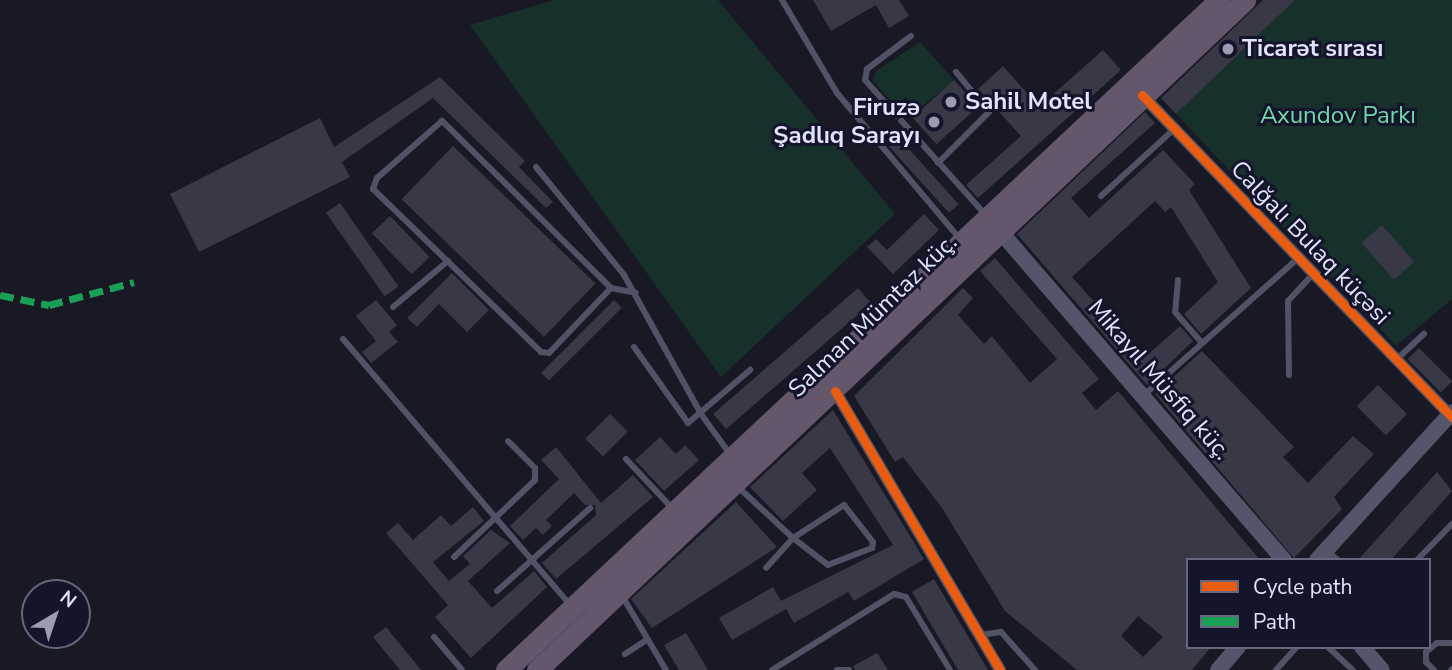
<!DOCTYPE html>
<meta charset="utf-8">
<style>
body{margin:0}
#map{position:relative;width:1452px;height:670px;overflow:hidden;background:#191925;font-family:"Nunito Sans",sans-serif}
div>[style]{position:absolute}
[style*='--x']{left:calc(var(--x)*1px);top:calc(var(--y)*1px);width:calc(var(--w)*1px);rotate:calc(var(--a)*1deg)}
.green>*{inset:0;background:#17302c}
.building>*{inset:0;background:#383846;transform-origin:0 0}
.lane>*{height:6px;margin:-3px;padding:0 3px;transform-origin:3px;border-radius:3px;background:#4f5365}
.street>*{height:12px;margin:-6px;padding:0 6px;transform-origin:6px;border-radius:6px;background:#4f5365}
.secondary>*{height:16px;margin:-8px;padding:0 8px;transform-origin:8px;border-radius:8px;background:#53566a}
.highway>*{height:21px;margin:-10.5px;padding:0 10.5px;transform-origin:10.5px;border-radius:10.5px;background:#64576c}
.quiet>*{height:7px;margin-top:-3.5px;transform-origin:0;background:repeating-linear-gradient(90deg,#1a9f57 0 14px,transparent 0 21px)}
.cycleway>*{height:9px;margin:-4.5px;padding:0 4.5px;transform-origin:4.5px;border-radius:4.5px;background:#e95d12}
.dots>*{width:19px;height:19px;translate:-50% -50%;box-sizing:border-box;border:4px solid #14152a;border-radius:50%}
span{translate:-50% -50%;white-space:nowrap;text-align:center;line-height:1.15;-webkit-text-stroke:6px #14152a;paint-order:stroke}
.poi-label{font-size:24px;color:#e0e3fc;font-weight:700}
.left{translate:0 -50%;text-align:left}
.right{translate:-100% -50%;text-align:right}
.park-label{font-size:24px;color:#71d7a7}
.street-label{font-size:24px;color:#e0e3fc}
.legend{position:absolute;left:1186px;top:558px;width:245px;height:91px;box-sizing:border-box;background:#14152a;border:2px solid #66677e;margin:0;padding:9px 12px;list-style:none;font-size:21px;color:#e0e3fc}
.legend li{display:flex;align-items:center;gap:14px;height:35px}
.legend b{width:35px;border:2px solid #66677e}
.north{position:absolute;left:21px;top:579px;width:70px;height:70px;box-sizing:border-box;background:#14152a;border:2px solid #66677e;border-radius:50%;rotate:39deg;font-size:19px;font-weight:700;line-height:28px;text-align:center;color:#e0e3fc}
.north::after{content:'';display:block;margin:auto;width:24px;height:32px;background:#9a9cb1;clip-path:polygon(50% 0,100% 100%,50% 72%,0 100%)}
</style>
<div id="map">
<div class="green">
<div style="clip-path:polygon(554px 0,718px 0,895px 214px,721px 377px,470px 25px)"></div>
<div style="clip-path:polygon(1295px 0,1452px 0,1452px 299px,1396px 346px,1176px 114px)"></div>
<div style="clip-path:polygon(920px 42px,954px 80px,907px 119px,872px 80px,876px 71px)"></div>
</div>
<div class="building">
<div style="clip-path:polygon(813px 0,899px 0,909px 16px,889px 28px,876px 5px,831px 31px)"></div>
<div style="clip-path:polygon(1263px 0,1295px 0,1176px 114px,1161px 98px)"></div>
<div style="clip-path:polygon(1103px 50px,1121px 70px,978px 198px,966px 185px,1021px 136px,978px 89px,1003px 66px,1039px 107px)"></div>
<div style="clip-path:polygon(440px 77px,525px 161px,519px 167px,553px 202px,546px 208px,433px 98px,342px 162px,350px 177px,199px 252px,170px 194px,320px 118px,334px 147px)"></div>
<div style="left:954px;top:80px;width:36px;height:56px;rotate:48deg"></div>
<div style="clip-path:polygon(1145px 112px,1155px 123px,1071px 198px,1089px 218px,1163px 150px,1195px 184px,1189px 190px,1251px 288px,1201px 334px,1184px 314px,1218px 282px,1171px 207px,1165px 212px,1155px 201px,1072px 277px,1144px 358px,1180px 326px,1193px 341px,1147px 385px,1017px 234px)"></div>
<div style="left:899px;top:138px;width:89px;height:13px;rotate:48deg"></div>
<div style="left:453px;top:146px;width:198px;height:74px;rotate:44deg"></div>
<div style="left:340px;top:203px;width:102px;height:17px;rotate:55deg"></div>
<div style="clip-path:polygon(924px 214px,939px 230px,893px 274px,867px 247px,876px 239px,887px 250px)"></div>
<div style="left:390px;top:216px;width:57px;height:25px;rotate:46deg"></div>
<div style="left:1382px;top:225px;width:49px;height:27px;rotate:49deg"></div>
<div style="clip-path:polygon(evenodd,995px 258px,1099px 379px,1082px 393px,1096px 410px,1118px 391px,1260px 560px,1188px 560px,1188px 647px,1211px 647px,1192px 670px,1077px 670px,1005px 611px,942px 508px,903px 457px,895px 462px,854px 396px,963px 288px,973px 298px,958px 315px,984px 344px,992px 336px,1030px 383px,1057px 359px,980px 271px,995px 258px,1138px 616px,1163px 637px,1143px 657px,1121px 636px,1138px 616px)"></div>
<div style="clip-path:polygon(452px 273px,489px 310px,467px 332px,439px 304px,417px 327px,407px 318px)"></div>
<div style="left:858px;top:288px;width:20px;height:192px;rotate:49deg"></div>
<div style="clip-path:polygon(376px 300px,397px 325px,389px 332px,398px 342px,371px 363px,362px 352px,376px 341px,356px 316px)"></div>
<div style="left:614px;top:300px;width:11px;height:103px;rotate:45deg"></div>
<div style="left:1419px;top:348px;width:47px;height:16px;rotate:45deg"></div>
<div style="clip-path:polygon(1202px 351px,1294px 447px,1283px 457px,1308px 483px,1353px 436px,1374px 454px,1334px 497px,1342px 509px,1294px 558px,1155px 394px)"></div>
<div style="left:1378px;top:385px;width:41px;height:30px;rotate:45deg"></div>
<div style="clip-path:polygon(833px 410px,924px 559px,854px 601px,848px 592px,794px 623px,786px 609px,732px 640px,719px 618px,773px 587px,781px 601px,893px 545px,830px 448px,802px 473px,817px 490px,783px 521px,750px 487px)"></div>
<div style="left:610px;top:414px;width:25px;height:35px;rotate:45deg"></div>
<div style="clip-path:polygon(660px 437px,676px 454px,685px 445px,699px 460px,664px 491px,635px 460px)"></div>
<div style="clip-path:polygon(556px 447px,601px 503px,633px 475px,653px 497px,556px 579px,542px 563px,596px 515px,595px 505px,585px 505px,574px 493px,546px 520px,552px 526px,543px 535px,536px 528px,523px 540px,510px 526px,559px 479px,541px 460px)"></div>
<div style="clip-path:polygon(1437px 472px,1452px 491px,1391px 560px,1358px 560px)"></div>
<div style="clip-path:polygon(736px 502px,777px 547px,652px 628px,631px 599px)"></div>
<div style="clip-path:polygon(473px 507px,484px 521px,433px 562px,449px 581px,470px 564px,463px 556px,491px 530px,510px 543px,468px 581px,492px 608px,534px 571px,547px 587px,471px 658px,435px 617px,448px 605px,386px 533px,398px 523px,413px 540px,441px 515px,451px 526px)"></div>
<div style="clip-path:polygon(934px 579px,988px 670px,958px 670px,912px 592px)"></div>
<div style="clip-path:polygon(386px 627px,421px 670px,400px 670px,373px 637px)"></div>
<div style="clip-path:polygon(686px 633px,708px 670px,679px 670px,664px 645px)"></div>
<div style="clip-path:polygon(877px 653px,888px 670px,855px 670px,853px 666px)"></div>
</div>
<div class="lane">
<div style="--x:782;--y:0;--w:108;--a:59.4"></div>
<div style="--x:837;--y:93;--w:191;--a:49.9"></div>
<div style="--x:911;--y:36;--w:55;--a:143.1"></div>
<div style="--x:867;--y:69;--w:11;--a:100"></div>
<div style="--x:865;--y:80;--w:180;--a:48.2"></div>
<div style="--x:938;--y:163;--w:72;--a:-45"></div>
<div style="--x:989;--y:112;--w:52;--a:-129.5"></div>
<div style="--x:536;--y:167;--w:139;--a:50.8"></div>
<div style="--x:624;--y:275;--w:159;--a:61"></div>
<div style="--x:701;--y:414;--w:49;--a:54.1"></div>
<div style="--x:1101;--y:196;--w:99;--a:-42.5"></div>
<div style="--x:1178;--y:280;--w:32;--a:95"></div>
<div style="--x:1175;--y:312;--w:41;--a:48.9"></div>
<div style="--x:611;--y:288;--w:238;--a:-135.3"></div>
<div style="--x:442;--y:121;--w:86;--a:138.8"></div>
<div style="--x:377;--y:178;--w:12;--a:110"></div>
<div style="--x:373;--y:189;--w:234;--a:44.1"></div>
<div style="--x:541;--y:352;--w:8;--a:7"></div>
<div style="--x:549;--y:353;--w:90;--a:-46.4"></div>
<div style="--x:611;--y:288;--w:25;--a:11"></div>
<div style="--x:393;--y:307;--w:72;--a:-39.9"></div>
<div style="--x:343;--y:339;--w:351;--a:49.5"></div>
<div style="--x:634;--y:347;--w:93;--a:54.6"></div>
<div style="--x:688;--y:423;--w:82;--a:-40.5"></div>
<div style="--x:1397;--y:359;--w:37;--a:-43"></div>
<div style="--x:1289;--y:375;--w:74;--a:-90.8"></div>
<div style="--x:1288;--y:301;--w:35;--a:-47"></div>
<div style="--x:1144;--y:395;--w:205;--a:-41.6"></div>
<div style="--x:626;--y:459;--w:67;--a:46.8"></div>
<div style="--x:737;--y:486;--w:76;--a:42.9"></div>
<div style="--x:793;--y:538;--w:40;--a:132"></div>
<div style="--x:844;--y:505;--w:47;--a:51.9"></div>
<div style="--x:873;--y:542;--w:6;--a:99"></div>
<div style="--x:872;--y:548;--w:47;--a:158.9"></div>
<div style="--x:828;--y:565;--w:44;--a:-142.4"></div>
<div style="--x:793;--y:538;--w:61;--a:-32.9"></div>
<div style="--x:1326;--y:550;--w:16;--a:40"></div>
<div style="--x:454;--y:557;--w:112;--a:-43.5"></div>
<div style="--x:535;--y:480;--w:12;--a:-90"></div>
<div style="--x:535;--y:468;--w:38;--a:-135"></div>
<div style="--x:1417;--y:560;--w:50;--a:-45.8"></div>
<div style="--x:497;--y:591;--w:125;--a:-41.7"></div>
<div style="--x:621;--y:594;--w:88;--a:59.4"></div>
<div style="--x:980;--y:635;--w:21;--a:-8"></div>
<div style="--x:1001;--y:632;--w:51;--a:48.2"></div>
<div style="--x:434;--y:637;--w:43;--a:49.7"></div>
<div style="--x:1328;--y:647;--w:34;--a:43"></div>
<div style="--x:625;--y:654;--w:27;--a:-33"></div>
<div style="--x:772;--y:670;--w:144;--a:-31.9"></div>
<div style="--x:894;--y:594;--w:12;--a:14"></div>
<div style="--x:906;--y:597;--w:85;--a:58.9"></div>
<div style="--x:837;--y:670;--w:12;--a:0"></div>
<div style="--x:1276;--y:670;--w:31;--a:-48"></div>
<div style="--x:1434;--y:670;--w:11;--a:-135"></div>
<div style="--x:1426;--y:662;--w:10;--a:-90"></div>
<div style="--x:1426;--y:652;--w:14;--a:-39"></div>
<div style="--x:1437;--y:643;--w:15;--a:0"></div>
<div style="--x:1451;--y:670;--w:1;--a:-45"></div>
</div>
<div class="street">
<div style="--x:1142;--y:95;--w:447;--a:46.1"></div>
<div style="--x:835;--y:391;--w:324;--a:59.4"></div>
</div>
<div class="secondary">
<div style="--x:999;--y:230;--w:436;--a:49.2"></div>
<div style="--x:1317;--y:560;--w:200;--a:-47.6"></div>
<div style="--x:1362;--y:647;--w:30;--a:49"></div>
<div style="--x:1218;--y:670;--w:30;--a:-49"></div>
</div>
<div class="highway">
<div style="--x:506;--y:670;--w:978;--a:-43.22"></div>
<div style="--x:537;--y:670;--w:975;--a:-43.42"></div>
</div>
<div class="quiet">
<div style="--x:0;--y:295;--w:50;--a:11.5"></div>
<div style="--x:49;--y:305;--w:88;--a:-15.1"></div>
</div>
<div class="cycleway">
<div style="--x:1142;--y:95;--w:447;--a:46.1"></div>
<div style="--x:835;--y:391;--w:324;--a:59.4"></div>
</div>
<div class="dots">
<div style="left:1228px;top:49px;background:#9a9cb1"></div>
<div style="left:951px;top:102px;background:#9a9cb1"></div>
<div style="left:934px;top:122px;background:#9a9cb1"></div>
</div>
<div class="poi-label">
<span class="left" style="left:1242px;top:49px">Ticarət sırası</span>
<span class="left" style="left:965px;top:102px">Sahil Motel</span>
<span class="right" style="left:920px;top:122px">Firuzə<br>Şadlıq Sarayı</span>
</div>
<div class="park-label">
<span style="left:1338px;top:116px">Axundov Parkı</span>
</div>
<div class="street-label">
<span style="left:1310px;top:243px;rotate:46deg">Calğalı Bulaq küçəsi</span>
<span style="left:873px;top:316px;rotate:-44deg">Salman Mümtaz küç.</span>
<span style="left:1159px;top:380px;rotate:49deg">Mikayıl Müsfiq küç.</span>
</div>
<ul class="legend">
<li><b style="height:9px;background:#e95d12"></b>Cycle path</li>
<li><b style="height:9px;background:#1a9f57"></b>Path</li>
</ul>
<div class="north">N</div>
</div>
